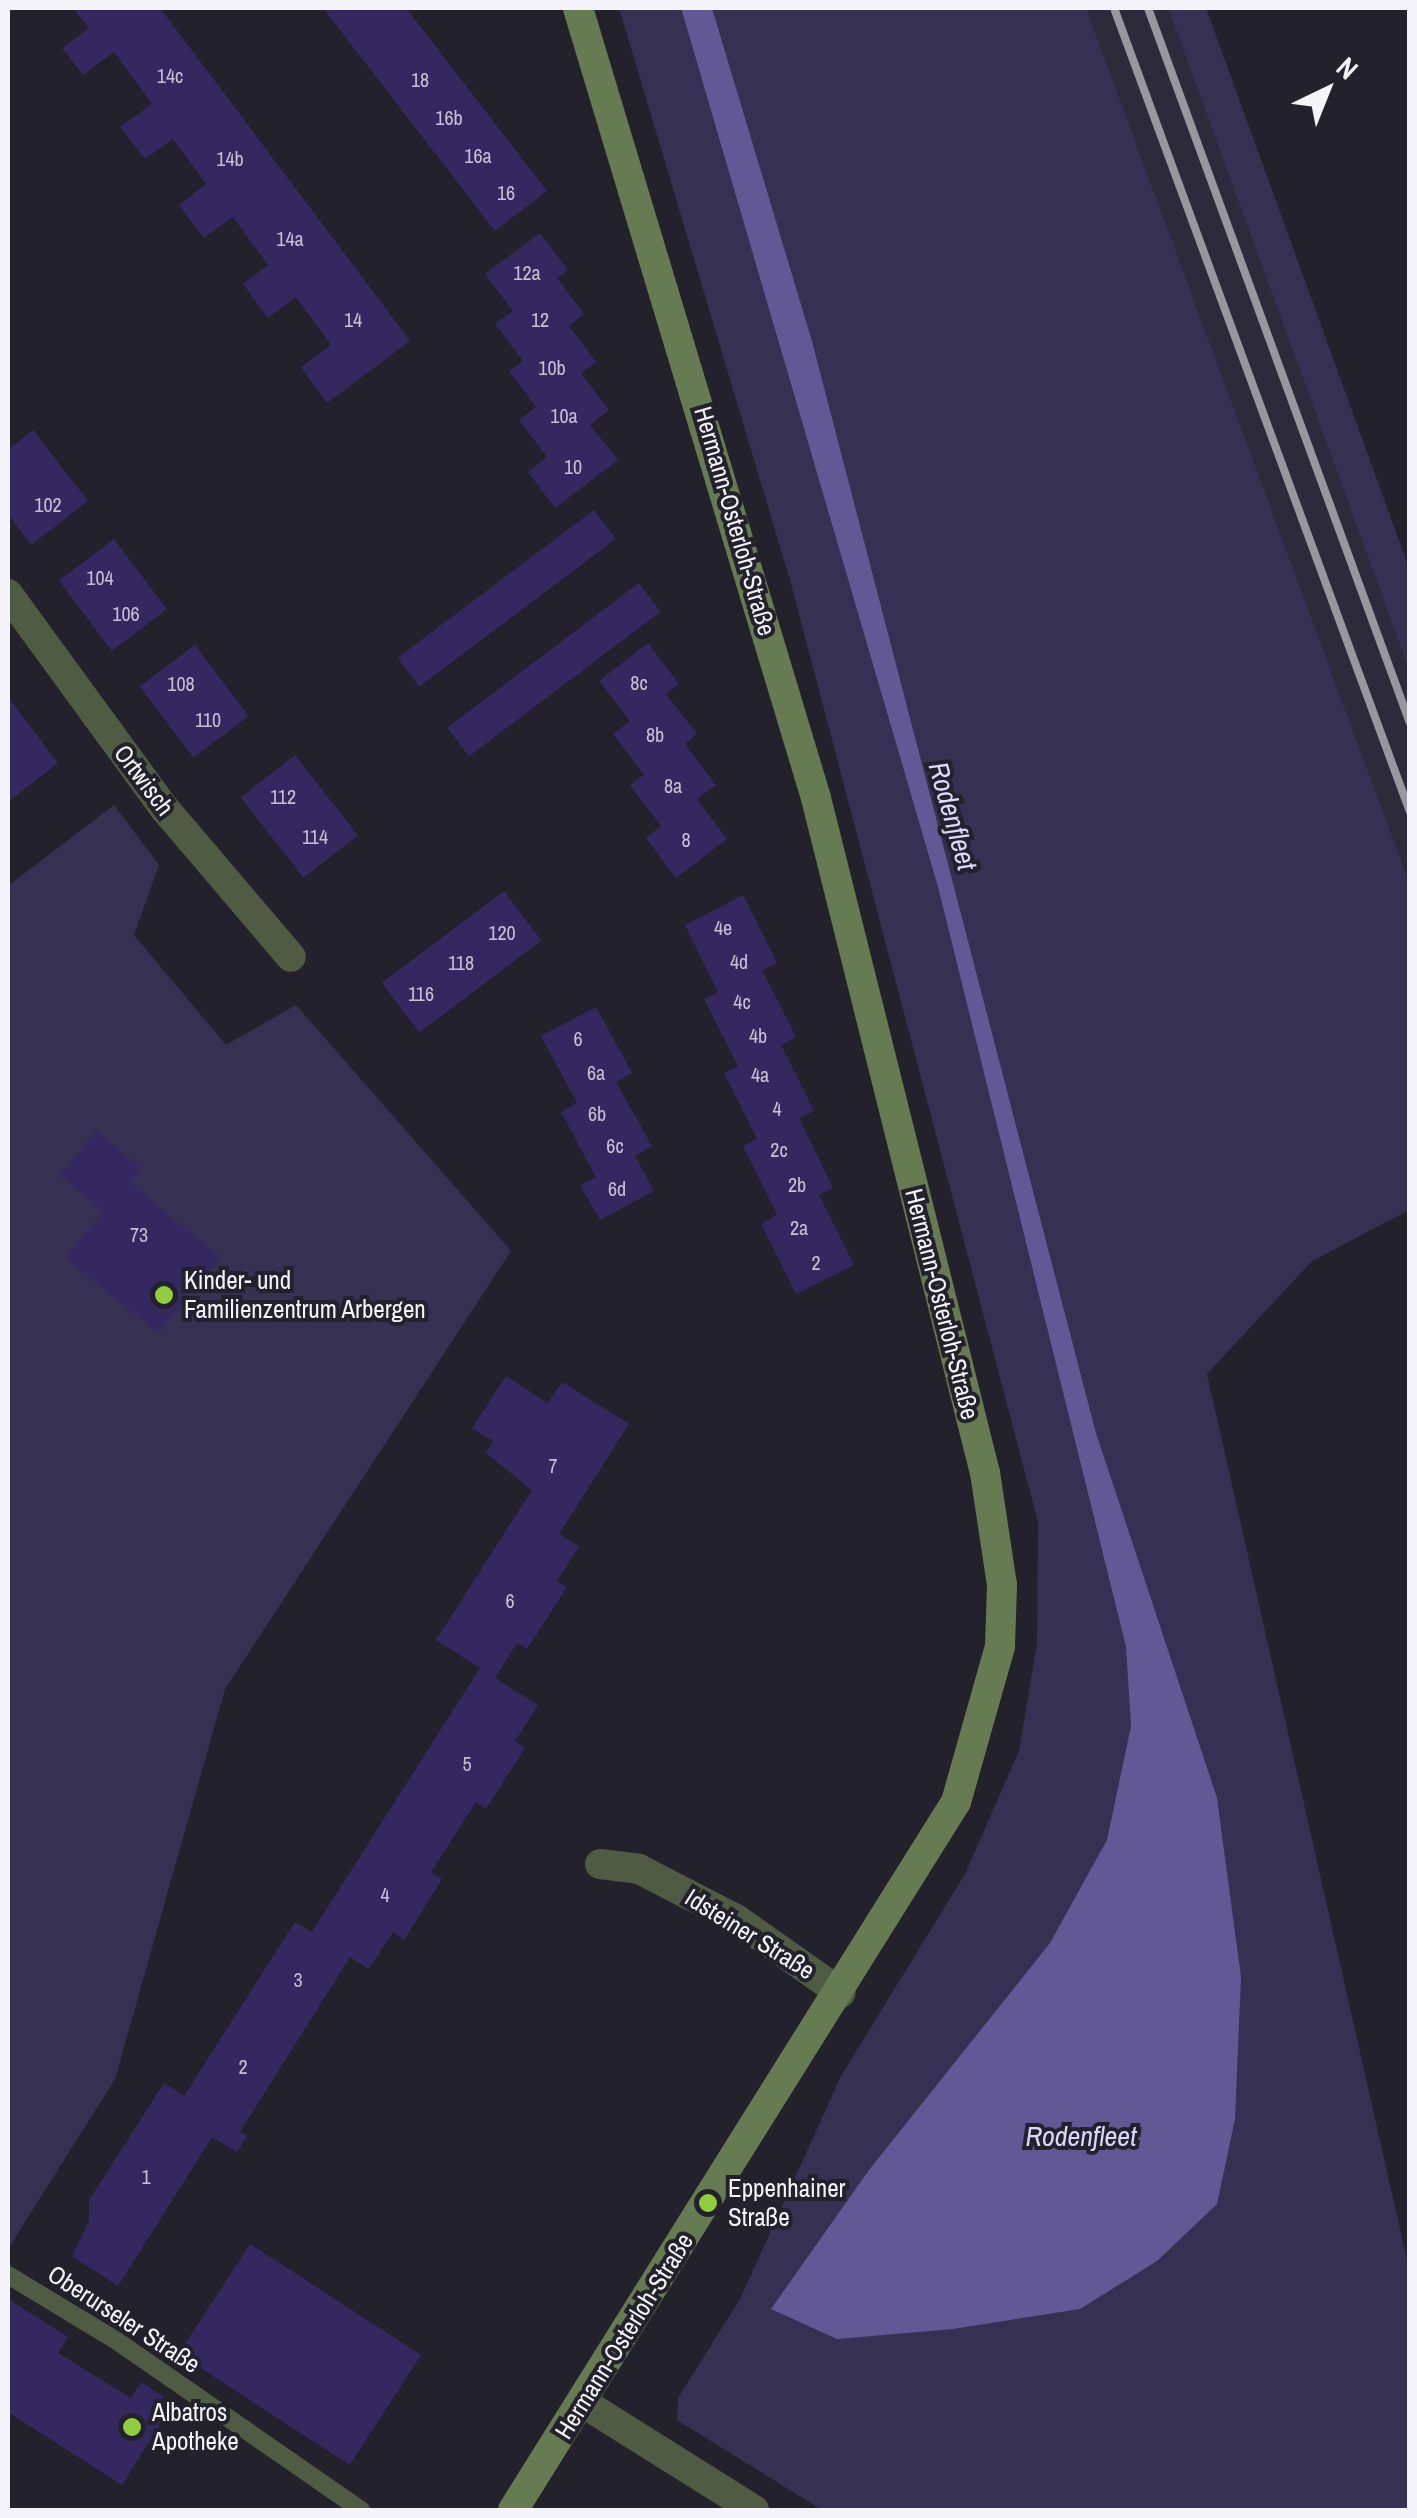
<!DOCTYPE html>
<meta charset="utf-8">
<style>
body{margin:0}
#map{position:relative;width:1417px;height:2518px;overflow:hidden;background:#23222c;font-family:"Archivo Narrow",sans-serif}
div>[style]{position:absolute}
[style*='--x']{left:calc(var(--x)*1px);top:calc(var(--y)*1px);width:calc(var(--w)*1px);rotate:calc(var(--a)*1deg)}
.built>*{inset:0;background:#2d2a3b}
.green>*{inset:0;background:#363053}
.water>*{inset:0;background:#635896}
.building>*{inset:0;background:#352860;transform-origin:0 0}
.lane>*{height:18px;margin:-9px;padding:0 9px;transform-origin:9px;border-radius:9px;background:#4f5b42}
.street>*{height:30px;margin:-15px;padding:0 15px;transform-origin:15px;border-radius:15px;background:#4f5b42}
.secondary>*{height:30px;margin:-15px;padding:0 15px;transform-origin:15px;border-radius:15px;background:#667b51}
.rail>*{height:8px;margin:-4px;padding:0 4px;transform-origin:4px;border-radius:4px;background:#9897a0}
.dots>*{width:28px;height:28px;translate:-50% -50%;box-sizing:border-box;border:5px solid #23222c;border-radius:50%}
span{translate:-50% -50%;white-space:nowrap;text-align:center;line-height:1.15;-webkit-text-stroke:8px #23222c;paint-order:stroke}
.number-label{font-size:20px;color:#c5c1d4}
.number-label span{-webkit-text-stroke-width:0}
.street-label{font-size:25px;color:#f5f4fb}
.poi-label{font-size:25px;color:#f5f4fb}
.left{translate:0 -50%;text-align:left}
.water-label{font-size:28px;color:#dcd7fc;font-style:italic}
.frame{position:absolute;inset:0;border:10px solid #f5f4fb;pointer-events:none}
.north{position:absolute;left:1277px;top:40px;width:100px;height:100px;-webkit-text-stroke:8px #23222c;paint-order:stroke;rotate:43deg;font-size:28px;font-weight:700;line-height:40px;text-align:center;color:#f5f4fb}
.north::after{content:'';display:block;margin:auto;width:35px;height:45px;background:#f5f4fb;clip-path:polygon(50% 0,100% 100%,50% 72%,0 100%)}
</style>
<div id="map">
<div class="built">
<div style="clip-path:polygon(1086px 8px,1168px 8px,1409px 670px,1409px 882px)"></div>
</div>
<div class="green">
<div style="clip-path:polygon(619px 8px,681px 8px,938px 887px,1126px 1647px,1162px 1641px,1096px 1433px,812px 341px,712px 8px,1086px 8px,1409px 882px,1409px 1210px,1312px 1261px,1207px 1374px,1409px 2269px,1409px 2510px,822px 2510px,677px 2420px,678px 2398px,740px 2299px,841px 2076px,965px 1874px,1019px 1751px,1037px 1643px,1038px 1522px,790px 580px)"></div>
<div style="clip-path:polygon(1168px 8px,1206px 8px,1409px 568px,1409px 670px)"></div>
<div style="clip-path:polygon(114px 805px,159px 865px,134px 935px,226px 1045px,296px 1005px,511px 1251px,225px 1689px,115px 2079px,8px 2249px,8px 886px)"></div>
</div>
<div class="water">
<div style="clip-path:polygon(681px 8px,712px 8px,812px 341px,1096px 1433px,1217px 1798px,1241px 1977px,1235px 2119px,1217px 2204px,1157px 2261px,1080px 2309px,953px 2329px,837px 2339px,771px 2309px,869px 2170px,1050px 1943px,1107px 1840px,1131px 1726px,1126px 1647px,938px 887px)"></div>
</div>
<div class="building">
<div style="clip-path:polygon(73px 8px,160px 8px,410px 341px,327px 403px,301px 367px,331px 345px,296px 297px,268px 318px,243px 284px,268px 265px,233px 217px,204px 238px,179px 205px,206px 184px,173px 139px,145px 159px,120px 127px,152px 104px,114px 52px,83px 75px,62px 48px,89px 28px)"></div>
<div style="clip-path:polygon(323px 8px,406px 8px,547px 191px,495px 231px)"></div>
<div style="clip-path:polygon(540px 233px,568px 270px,557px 278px,584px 314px,569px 326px,596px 362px,581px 373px,609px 410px,590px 425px,618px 460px,555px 508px,528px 472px,547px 457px,519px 420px,536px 407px,509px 371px,523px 361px,495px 324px,513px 311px,485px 274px)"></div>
<div style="clip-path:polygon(33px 430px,88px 501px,31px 545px,8px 514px,8px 450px)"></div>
<div style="left:594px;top:510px;width:36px;height:246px;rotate:53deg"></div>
<div style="left:114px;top:539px;width:88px;height:69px;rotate:53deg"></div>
<div style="left:639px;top:583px;width:36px;height:240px;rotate:53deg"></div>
<div style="clip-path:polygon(648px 643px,679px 684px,666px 694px,697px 734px,685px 744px,716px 785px,697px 799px,727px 839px,676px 878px,646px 838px,661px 826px,630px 785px,644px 775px,613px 734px,630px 721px,599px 681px)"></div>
<div style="left:195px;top:645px;width:89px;height:69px;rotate:53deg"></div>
<div style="clip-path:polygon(8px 697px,58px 763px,8px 802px)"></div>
<div style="left:295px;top:755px;width:102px;height:69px;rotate:52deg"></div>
<div style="left:504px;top:891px;width:62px;height:153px;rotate:53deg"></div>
<div style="clip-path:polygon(743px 895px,777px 963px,762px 970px,796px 1037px,781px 1045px,814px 1111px,799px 1118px,833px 1188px,819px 1195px,854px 1265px,796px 1294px,761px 1224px,777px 1215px,743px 1146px,757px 1139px,724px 1073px,738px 1066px,704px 999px,718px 992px,685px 925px)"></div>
<div style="clip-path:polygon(596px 1007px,632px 1073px,616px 1082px,652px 1146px,635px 1156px,654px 1191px,600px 1220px,580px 1185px,596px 1177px,561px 1112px,577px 1103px,541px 1036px)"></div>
<div style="clip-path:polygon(96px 1131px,141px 1168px,129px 1183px,220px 1257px,158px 1333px,66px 1258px,104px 1211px,60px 1175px)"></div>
<div style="clip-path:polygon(506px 1376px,548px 1403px,562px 1382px,629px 1424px,559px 1534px,579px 1546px,557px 1581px,567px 1587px,527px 1649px,517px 1643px,495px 1678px,538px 1705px,515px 1741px,525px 1748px,486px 1809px,476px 1802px,431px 1872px,442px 1879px,404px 1940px,393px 1932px,369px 1969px,350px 1957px,240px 2132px,247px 2136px,237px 2152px,212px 2137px,118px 2286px,72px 2256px,89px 2221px,89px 2200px,164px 2083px,184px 2096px,295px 1922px,312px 1932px,480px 1668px,436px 1640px,532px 1490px,486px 1453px,493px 1441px,472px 1428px)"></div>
<div style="left:250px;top:2244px;width:204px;height:131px;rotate:33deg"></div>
<div style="clip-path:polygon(8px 2299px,68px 2337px,58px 2353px,131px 2398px,141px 2382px,173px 2403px,122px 2485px,8px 2412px)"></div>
</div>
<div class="lane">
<div style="--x:8;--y:2275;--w:127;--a:31.2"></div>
<div style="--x:117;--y:2341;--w:297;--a:34.7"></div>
</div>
<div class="street">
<div style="--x:8;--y:594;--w:266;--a:53.9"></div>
<div style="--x:165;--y:809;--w:194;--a:49.6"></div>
<div style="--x:600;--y:1864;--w:39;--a:7"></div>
<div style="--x:639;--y:1869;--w:109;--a:27.3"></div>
<div style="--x:736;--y:1919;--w:128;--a:35.2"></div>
<div style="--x:582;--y:2402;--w:203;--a:32.1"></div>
</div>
<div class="secondary">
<div style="--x:513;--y:2510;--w:835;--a:-57.97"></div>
<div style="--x:956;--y:1802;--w:162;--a:-74.2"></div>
<div style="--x:1000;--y:1646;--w:61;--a:-88.1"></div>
<div style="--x:1002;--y:1585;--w:113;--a:-98.6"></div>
<div style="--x:985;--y:1473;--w:696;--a:-104.06"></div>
<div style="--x:816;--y:798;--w:825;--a:-106.77"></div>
</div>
<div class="rail">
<div style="--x:1114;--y:8;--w:857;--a:69.79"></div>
<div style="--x:1148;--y:8;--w:761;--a:69.88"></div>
</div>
<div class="dots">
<div style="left:164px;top:1295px;background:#91cd3f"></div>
<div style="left:708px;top:2203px;background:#91cd3f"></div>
<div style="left:132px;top:2427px;background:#91cd3f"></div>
</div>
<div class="number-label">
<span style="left:170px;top:75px">14c</span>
<span style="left:420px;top:79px">18</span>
<span style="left:449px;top:117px">16b</span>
<span style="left:478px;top:155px">16a</span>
<span style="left:230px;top:158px">14b</span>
<span style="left:506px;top:192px">16</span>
<span style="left:290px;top:238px">14a</span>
<span style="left:527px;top:272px">12a</span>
<span style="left:353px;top:319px">14</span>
<span style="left:540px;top:319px">12</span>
<span style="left:552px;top:367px">10b</span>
<span style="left:564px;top:415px">10a</span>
<span style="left:573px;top:466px">10</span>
<span style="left:48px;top:504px">102</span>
<span style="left:100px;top:577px">104</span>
<span style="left:126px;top:613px">106</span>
<span style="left:639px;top:682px">8c</span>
<span style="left:181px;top:683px">108</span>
<span style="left:208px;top:719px">110</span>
<span style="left:655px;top:734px">8b</span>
<span style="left:673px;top:785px">8a</span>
<span style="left:283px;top:796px">112</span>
<span style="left:315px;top:836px">114</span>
<span style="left:686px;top:839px">8</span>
<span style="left:723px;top:927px">4e</span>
<span style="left:502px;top:932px">120</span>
<span style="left:739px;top:961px">4d</span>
<span style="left:461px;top:962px">118</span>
<span style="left:421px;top:993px">116</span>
<span style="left:742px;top:1001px">4c</span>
<span style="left:758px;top:1035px">4b</span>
<span style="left:578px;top:1038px">6</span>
<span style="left:596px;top:1072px">6a</span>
<span style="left:760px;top:1074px">4a</span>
<span style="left:777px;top:1108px">4</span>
<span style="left:597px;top:1113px">6b</span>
<span style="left:615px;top:1145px">6c</span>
<span style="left:779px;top:1149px">2c</span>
<span style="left:797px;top:1184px">2b</span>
<span style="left:617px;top:1188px">6d</span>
<span style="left:799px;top:1227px">2a</span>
<span style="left:139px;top:1234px">73</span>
<span style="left:816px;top:1262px">2</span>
<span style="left:553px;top:1465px">7</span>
<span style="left:510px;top:1600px">6</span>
<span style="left:467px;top:1763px">5</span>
<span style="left:385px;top:1894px">4</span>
<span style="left:298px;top:1979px">3</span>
<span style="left:243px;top:2066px">2</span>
<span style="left:146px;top:2176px">1</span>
</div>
<div class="street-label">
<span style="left:735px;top:521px;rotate:74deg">Hermann-Osterloh-Straße</span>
<span style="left:144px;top:780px;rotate:53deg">Ortwisch</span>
<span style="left:942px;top:1304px;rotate:76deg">Hermann-Osterloh-Straße</span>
<span style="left:750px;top:1934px;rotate:32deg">Idsteiner Straße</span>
<span style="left:124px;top:2319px;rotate:33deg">Oberurseler Straße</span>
<span style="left:624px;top:2336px;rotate:-58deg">Hermann-Osterloh-Straße</span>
</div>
<div class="poi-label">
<span class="left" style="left:184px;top:1295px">Kinder- und<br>Familienzentrum Arbergen</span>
<span class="left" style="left:728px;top:2203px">Eppenhainer<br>Straße</span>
<span class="left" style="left:152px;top:2427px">Albatros<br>Apotheke</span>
</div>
<div class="water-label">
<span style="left:953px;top:816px;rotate:74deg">Rodenfleet</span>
<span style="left:1081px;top:2136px">Rodenfleet</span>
</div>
<div class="frame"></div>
<div class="north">N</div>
</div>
